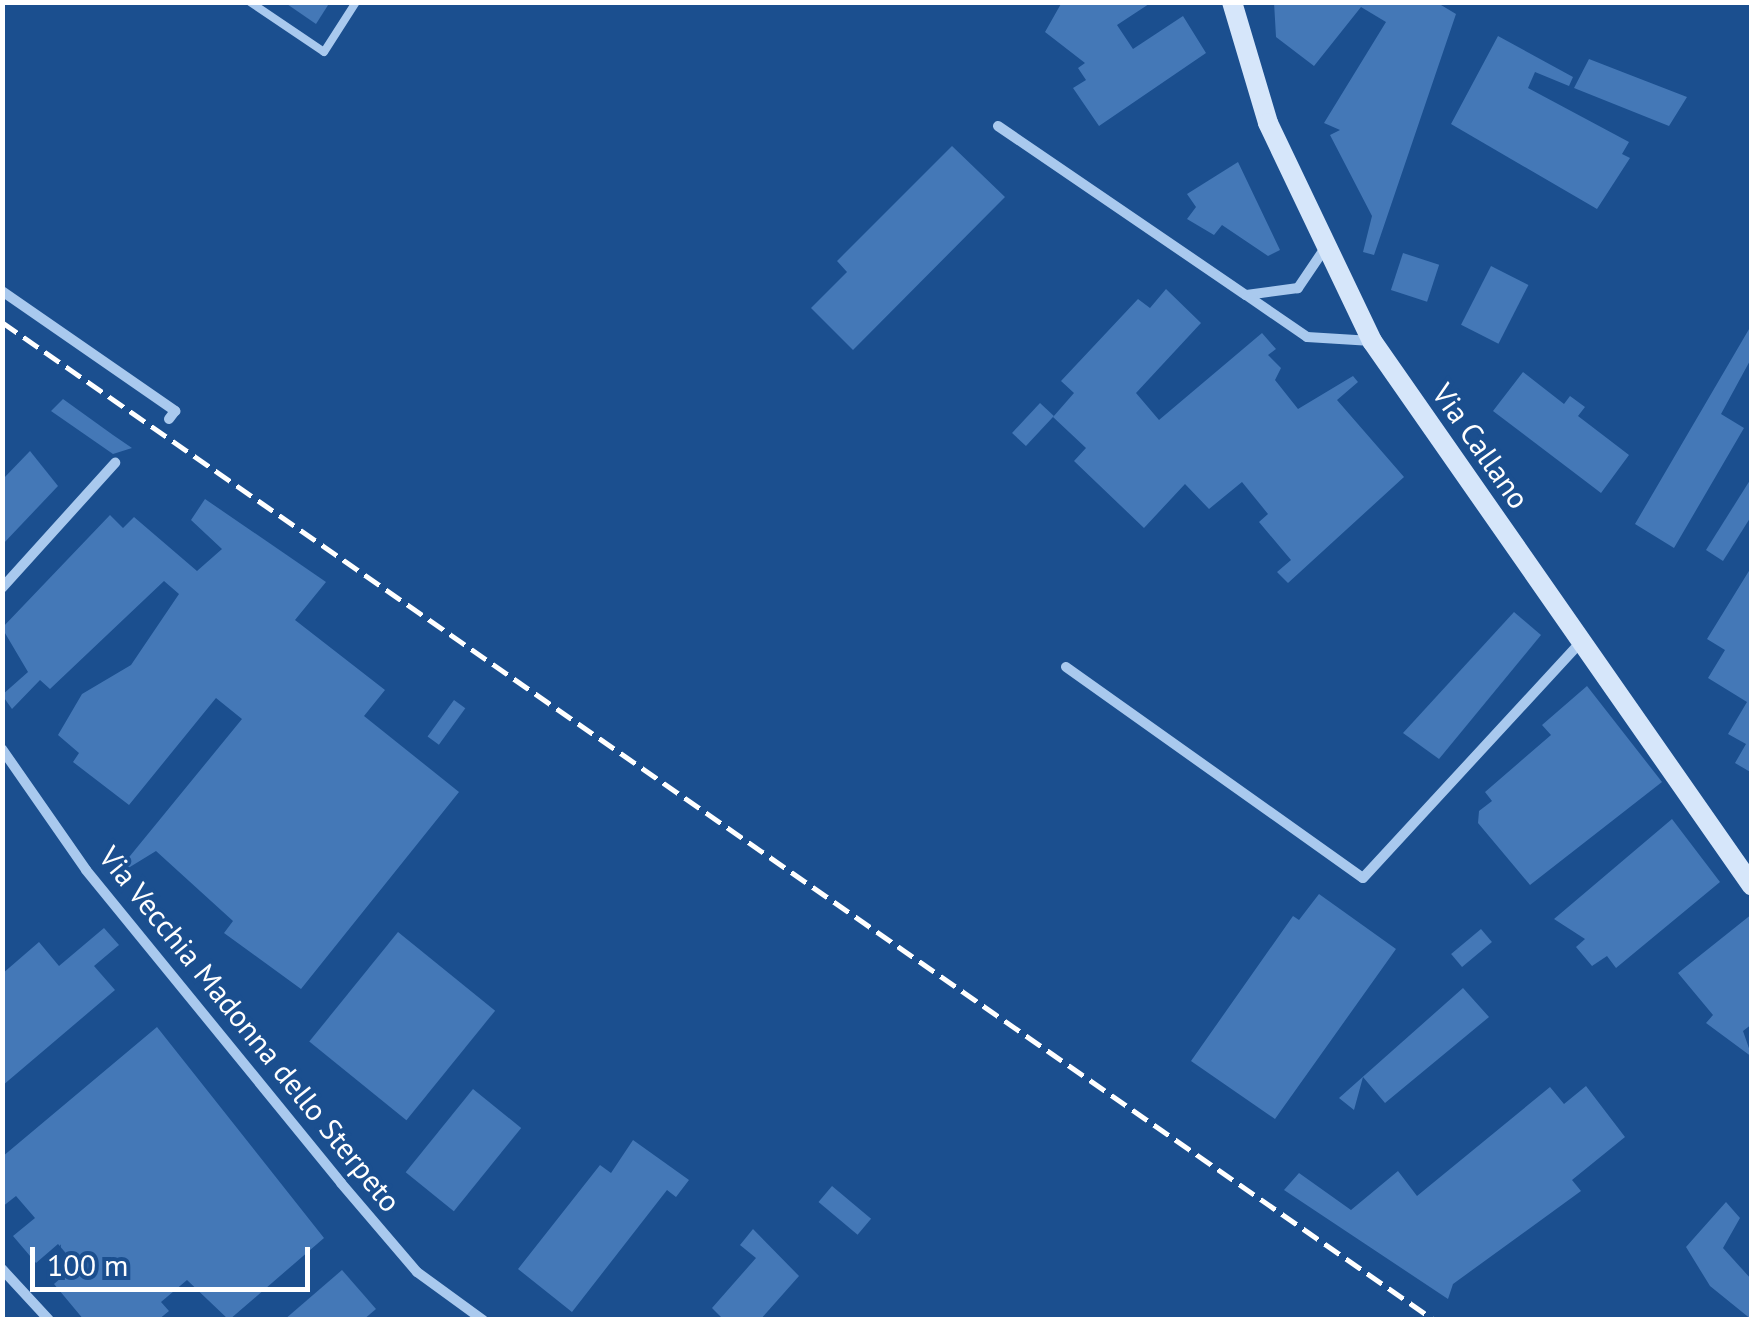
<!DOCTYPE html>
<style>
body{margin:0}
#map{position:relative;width:1754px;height:1322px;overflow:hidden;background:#1b4f8f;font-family:"PT Sans",sans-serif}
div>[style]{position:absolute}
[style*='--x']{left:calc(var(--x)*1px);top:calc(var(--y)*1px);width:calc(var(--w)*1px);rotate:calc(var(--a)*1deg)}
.building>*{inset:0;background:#4478b7;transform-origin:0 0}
.lane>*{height:8px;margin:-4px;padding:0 4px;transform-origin:4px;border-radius:4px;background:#a9c9ee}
.street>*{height:10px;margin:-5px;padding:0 5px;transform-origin:5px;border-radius:5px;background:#a9c9ee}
.secondary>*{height:20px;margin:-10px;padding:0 10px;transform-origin:10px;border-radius:10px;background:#d6e6fa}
.rail>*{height:5px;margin-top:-2.5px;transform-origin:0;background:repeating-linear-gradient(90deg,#fff 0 18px,transparent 0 26px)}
span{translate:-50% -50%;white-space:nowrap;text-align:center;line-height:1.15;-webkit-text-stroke:8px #1b4f8f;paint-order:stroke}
.street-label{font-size:30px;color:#fff}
.frame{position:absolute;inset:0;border:5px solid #fff;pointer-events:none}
.scale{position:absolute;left:30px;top:1247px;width:280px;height:45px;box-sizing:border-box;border:5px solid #fff;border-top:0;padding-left:12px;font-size:30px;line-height:35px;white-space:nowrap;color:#fff;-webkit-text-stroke:8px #1b4f8f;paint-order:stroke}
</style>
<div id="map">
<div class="building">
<div style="clip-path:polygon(284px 2px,330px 2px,316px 24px)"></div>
<div style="clip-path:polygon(1062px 2px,1152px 2px,1117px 25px,1133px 49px,1183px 16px,1206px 53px,1099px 126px,1073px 88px,1086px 80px,1078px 68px,1085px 63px,1045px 32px)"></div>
<div style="clip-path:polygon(1274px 2px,1436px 2px,1456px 14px,1374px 255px,1363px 252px,1372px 216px,1330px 135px,1340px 130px,1324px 123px,1386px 22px,1361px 7px,1314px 66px,1276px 37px)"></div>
<div style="clip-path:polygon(1498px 36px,1573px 77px,1569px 86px,1535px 72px,1528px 88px,1629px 142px,1622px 154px,1630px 158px,1597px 209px,1451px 124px)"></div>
<div style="clip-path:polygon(1589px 59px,1625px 73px,1687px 97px,1669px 126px,1574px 88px)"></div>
<div style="clip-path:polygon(952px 146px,1005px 197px,853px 350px,811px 308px,847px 272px,837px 261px)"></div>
<div style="clip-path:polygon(1238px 162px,1280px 250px,1268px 256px,1222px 225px,1214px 235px,1187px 219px,1196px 207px,1187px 194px)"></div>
<div style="left:1403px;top:253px;width:38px;height:39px;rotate:18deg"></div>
<div style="left:1491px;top:266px;width:42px;height:66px;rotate:27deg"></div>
<div style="clip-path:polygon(1166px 289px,1201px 323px,1136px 393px,1159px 420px,1262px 333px,1276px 349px,1268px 355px,1281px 368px,1275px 380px,1298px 409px,1353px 376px,1358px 382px,1337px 400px,1404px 477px,1288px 583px,1277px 572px,1291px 560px,1259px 522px,1268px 514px,1242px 482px,1209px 509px,1185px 484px,1144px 528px,1074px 461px,1086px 448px,1053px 417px,1074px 393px,1061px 381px,1138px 299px,1150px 308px)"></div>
<div style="clip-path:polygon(1752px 324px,1752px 357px,1721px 414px,1744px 428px,1674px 548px,1635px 524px)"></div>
<div style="clip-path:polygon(1523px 372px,1564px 404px,1570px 396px,1585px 407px,1578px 416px,1629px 455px,1601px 493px,1493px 411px)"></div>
<div style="clip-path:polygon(63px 399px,113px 435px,132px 448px,113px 454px,51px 411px)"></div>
<div style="left:1040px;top:403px;width:19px;height:41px;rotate:43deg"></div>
<div style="clip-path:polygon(30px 451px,58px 486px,2px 545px,2px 480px)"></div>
<div style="clip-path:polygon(1752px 477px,1752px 515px,1723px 561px,1706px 550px)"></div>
<div style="clip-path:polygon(205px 499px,326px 582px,295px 620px,385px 690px,364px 716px,459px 792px,301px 989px,224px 933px,233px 921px,156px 851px,112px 878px,242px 719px,216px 698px,129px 805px,73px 762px,79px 753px,58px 735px,82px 694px,131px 665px,179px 594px,164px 581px,50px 689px,40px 680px,12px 709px,2px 695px,28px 672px,2px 628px,110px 515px,123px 528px,134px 517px,197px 571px,222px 549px,191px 520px)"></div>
<div style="clip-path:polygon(1752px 566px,1752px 773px,1735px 763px,1746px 744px,1728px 734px,1747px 702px,1708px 678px,1725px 650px,1707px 639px)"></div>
<div style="clip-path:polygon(1514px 612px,1541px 635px,1439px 759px,1403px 733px)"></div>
<div style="clip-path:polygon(1587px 686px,1662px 782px,1530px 885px,1478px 823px,1479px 811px,1492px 801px,1485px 792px,1551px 735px,1542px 725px)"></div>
<div style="left:454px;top:700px;width:14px;height:45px;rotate:36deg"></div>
<div style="clip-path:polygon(1672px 819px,1720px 882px,1616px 968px,1607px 956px,1592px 966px,1576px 947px,1585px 939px,1554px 919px)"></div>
<div style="clip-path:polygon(1319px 894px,1396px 949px,1275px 1119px,1191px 1061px,1293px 916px,1299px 920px)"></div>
<div style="clip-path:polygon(1752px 914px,1752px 1024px,1743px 1031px,1752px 1057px,1706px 1023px,1713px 1015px,1678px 973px)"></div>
<div style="clip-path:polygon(104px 928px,119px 945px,94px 966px,115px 990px,2px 1086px,2px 974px,39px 942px,59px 966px)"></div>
<div style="left:1481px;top:929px;width:17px;height:39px;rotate:50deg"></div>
<div style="left:398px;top:932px;width:125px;height:141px;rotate:39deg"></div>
<div style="clip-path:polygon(1463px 988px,1489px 1017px,1385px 1103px,1363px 1077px,1354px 1110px,1339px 1098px)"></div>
<div style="clip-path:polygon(157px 1027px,324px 1238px,229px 1320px,187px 1280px,161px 1302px,169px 1311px,158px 1320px,84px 1320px,54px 1284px,76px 1265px,58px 1244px,36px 1263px,13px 1236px,35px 1218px,16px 1196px,2px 1207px,2px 1157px)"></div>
<div style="clip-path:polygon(1586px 1086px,1625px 1137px,1572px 1180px,1581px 1191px,1453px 1284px,1448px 1299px,1284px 1190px,1299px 1173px,1351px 1210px,1398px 1171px,1417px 1196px,1550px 1087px,1564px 1104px)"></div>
<div style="left:473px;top:1089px;width:62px;height:107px;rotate:39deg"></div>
<div style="clip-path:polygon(633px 1140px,689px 1180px,676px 1197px,667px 1190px,572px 1312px,518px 1269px,600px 1165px,611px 1173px)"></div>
<div style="left:832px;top:1186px;width:51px;height:21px;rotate:40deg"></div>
<div style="clip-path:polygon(1726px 1202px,1740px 1218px,1723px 1248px,1752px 1280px,1752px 1320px,1710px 1286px,1686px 1247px)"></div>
<div style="clip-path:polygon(753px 1229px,799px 1276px,760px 1320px,724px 1320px,712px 1308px,756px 1258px,740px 1245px)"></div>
<div style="clip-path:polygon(342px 1270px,376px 1309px,363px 1320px,284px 1320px)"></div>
</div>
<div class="lane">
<div style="--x:250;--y:2;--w:89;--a:34"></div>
<div style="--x:324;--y:52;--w:59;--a:-57.4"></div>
</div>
<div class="street">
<div style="--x:998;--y:126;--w:300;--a:34.3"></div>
<div style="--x:1323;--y:251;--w:45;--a:124"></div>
<div style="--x:1298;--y:288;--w:52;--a:172.3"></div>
<div style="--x:1246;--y:295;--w:74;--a:34.5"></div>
<div style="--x:1307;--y:337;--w:65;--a:3.5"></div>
<div style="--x:2;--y:291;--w:211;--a:34.7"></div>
<div style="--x:175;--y:411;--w:10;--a:127"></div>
<div style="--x:2;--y:588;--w:169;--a:-47.9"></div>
<div style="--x:1066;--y:667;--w:364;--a:35.4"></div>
<div style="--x:1363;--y:878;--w:321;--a:-47.3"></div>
<div style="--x:2;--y:749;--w:147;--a:55.2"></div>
<div style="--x:86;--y:870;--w:404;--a:50.8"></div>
<div style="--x:341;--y:1183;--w:117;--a:49.5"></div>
<div style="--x:417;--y:1272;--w:82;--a:36"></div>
<div style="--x:2;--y:1269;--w:69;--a:47.3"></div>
</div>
<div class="secondary">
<div style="--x:1232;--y:2;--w:126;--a:73.4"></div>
<div style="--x:1268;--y:123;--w:242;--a:64.5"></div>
<div style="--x:1372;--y:341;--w:664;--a:55.11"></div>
</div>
<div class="rail">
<div style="--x:2;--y:322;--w:1745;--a:34.87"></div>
</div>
<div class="street-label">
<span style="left:1481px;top:446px;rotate:55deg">Via Callano</span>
<span style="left:250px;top:1029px;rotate:51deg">Via Vecchia Madonna dello Sterpeto</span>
</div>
<div class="frame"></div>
<div class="scale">100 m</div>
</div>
